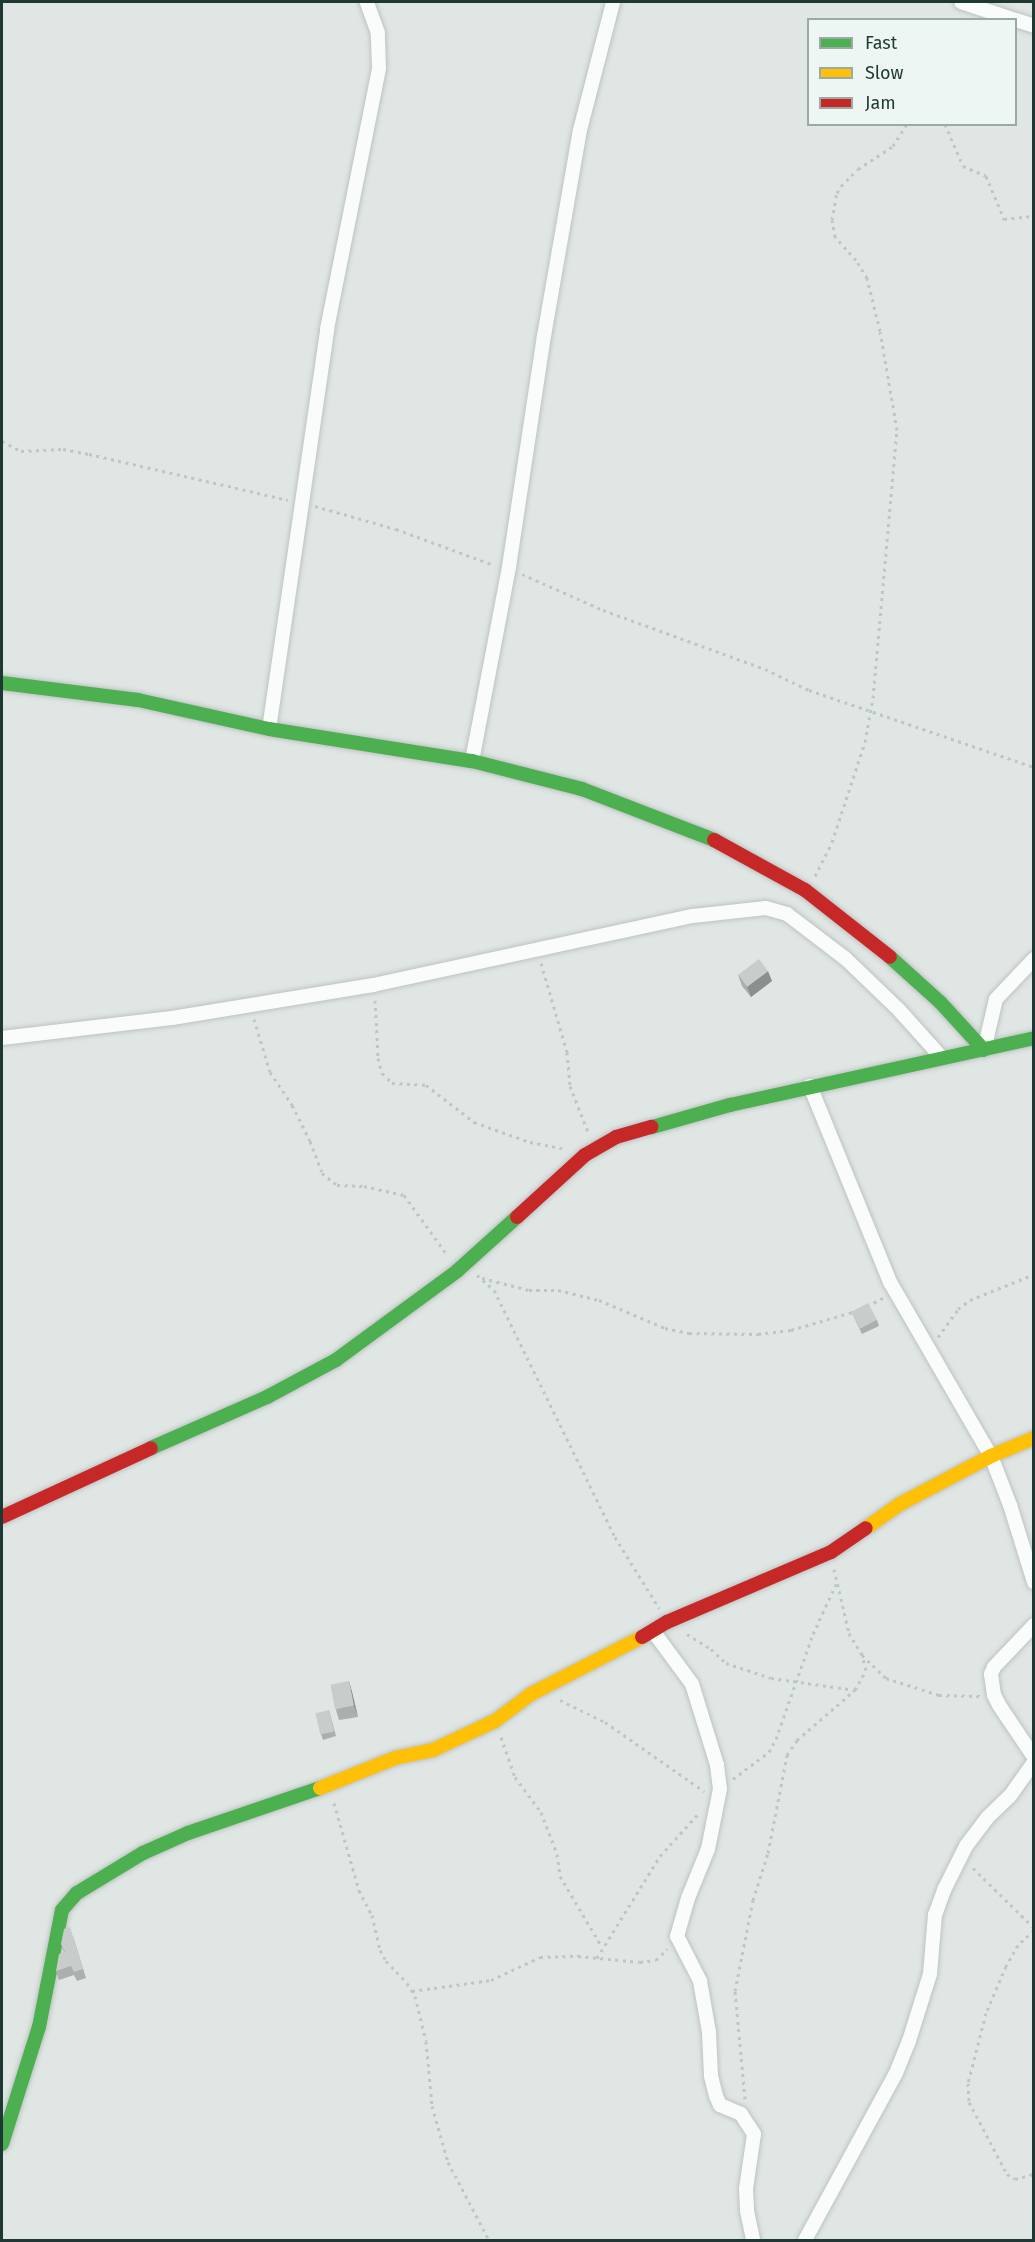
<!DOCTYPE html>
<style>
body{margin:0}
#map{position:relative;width:1035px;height:2242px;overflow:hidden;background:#e0e6e4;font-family:"Fira Sans",sans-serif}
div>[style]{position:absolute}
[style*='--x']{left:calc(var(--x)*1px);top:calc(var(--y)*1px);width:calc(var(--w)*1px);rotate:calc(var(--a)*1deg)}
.path>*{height:3px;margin-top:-1.5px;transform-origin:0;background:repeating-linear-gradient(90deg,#bfc7c6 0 3px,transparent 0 7.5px)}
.roads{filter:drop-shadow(0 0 2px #bdc3c1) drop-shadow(0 0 2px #bdc3c1)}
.street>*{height:14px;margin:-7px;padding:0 7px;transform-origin:7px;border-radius:7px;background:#fafbfb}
.fast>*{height:14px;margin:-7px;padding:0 7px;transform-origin:7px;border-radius:7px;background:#4caf50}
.slow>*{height:14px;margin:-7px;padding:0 7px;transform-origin:7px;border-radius:7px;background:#ffc107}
.jam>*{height:14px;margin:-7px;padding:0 7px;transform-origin:7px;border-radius:7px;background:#c62828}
.wall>*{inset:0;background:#abb0af}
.shaded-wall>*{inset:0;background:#8b908e}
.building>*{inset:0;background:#c7cdcb;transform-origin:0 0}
span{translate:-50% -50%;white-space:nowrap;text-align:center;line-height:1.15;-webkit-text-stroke:6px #edf6f2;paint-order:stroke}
.frame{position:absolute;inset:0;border:3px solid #1e3934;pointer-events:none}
.legend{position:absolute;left:807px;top:18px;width:210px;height:108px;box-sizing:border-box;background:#edf6f2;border:2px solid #9aaaa6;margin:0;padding:8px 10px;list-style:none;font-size:18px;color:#1e3934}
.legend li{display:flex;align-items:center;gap:12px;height:30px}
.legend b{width:30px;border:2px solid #9aaaa6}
</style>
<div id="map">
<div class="path">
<div style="--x:945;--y:124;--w:46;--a:66.8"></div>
<div style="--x:963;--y:166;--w:25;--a:23"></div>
<div style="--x:986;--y:176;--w:47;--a:67.3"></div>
<div style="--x:1004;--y:219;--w:30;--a:-6"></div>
<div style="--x:2;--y:441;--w:21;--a:28"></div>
<div style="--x:21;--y:451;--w:42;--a:-2.7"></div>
<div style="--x:63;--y:449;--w:26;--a:11"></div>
<div style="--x:89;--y:454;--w:204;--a:13"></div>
<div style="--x:315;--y:506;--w:84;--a:15.9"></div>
<div style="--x:396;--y:529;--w:104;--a:20.2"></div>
<div style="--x:522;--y:574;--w:89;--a:24"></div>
<div style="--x:603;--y:610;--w:172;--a:20"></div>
<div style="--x:765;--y:669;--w:49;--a:25.5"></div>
<div style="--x:809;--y:690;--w:238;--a:18.9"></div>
<div style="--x:815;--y:876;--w:38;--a:-63"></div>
<div style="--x:832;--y:842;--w:105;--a:-71.7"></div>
<div style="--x:865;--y:742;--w:45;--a:-79.7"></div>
<div style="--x:873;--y:698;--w:269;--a:-84.9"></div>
<div style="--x:897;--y:430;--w:100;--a:-99.7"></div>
<div style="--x:880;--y:331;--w:55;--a:-103.8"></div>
<div style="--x:867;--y:278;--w:21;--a:-121"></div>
<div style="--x:856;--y:260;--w:31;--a:-132"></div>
<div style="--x:835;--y:237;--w:17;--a:-100"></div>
<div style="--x:832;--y:220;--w:27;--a:-80"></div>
<div style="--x:837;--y:193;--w:8;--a:-60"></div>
<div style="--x:841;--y:186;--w:24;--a:-45"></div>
<div style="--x:858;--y:169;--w:42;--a:-33.3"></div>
<div style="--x:893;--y:146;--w:26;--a:-58"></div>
<div style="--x:541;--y:963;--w:93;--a:73.7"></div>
<div style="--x:567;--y:1052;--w:34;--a:85"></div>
<div style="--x:570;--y:1086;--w:49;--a:68.6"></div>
<div style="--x:375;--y:1000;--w:58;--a:87"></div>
<div style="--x:378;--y:1058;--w:16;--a:75"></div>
<div style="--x:382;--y:1073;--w:14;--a:45"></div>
<div style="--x:392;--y:1083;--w:34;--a:3"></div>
<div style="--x:426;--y:1085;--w:61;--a:37.6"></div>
<div style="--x:474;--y:1122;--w:59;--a:19.7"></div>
<div style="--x:530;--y:1142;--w:36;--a:11"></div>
<div style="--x:254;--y:1019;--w:55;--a:73.2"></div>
<div style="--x:270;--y:1072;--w:40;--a:56"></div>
<div style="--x:292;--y:1105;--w:40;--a:63.4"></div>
<div style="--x:310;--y:1141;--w:34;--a:69"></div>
<div style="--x:322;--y:1173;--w:19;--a:39"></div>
<div style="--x:337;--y:1185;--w:27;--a:2"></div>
<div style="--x:364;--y:1186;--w:41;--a:12.7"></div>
<div style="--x:404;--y:1195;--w:75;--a:54.2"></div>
<div style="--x:477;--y:1275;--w:23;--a:41"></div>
<div style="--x:494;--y:1290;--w:275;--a:63.9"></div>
<div style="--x:615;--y:1537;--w:84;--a:58.2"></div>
<div style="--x:482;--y:1278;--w:49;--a:14.3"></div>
<div style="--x:529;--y:1290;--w:29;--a:0"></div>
<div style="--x:558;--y:1290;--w:42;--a:13.7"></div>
<div style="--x:599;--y:1300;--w:72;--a:23"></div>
<div style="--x:665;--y:1328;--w:25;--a:12"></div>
<div style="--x:689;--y:1333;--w:69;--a:0.8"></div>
<div style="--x:758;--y:1334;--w:33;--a:-7"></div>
<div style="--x:791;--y:1330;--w:68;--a:-16.3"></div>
<div style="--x:867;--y:1306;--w:18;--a:-27"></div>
<div style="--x:938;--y:1337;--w:34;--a:-54"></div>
<div style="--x:958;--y:1309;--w:15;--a:-37"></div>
<div style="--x:970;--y:1300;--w:69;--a:-22.1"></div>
<div style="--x:834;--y:1569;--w:66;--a:76.8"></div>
<div style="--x:849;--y:1633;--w:26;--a:59"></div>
<div style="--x:862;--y:1655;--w:33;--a:44"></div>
<div style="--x:886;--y:1678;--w:56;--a:17.8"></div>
<div style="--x:939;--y:1695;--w:41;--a:1.4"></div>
<div style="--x:687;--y:1634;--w:28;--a:32"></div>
<div style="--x:711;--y:1649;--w:21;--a:43"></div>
<div style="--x:726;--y:1663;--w:47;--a:18.4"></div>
<div style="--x:771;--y:1678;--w:85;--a:8.1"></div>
<div style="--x:560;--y:1700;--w:50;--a:26.1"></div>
<div style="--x:605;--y:1722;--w:121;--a:34.9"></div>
<div style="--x:501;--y:1737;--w:42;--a:70.7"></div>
<div style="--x:515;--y:1777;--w:44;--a:53.4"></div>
<div style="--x:541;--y:1812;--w:45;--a:69.1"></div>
<div style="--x:557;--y:1854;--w:22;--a:82"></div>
<div style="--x:560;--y:1876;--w:82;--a:59.4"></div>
<div style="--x:733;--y:1779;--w:45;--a:-36.9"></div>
<div style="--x:769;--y:1752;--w:15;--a:-62"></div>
<div style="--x:776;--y:1739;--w:111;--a:-70.6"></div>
<div style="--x:813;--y:1634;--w:55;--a:-65.3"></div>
<div style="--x:334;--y:1803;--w:91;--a:74"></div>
<div style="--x:359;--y:1890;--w:28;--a:63"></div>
<div style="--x:372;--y:1915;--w:36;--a:77"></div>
<div style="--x:380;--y:1950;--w:13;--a:61"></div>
<div style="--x:386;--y:1961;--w:30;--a:46"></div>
<div style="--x:407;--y:1983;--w:15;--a:58"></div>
<div style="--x:415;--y:1996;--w:46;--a:76.3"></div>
<div style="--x:426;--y:2041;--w:65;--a:84.7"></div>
<div style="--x:432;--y:2106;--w:58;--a:74.1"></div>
<div style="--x:448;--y:2162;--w:88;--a:62.3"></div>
<div style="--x:973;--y:1868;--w:86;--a:44.5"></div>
<div style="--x:1034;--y:1930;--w:22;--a:137"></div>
<div style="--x:1018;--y:1945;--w:24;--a:120"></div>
<div style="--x:1006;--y:1966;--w:51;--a:113.1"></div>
<div style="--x:986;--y:2013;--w:72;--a:104.4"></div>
<div style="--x:968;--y:2083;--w:19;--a:87"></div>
<div style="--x:969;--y:2102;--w:81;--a:62.2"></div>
<div style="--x:1007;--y:2174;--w:9;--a:32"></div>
<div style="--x:1015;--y:2179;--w:20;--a:-15"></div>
<div style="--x:597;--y:1958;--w:120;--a:-58.3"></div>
<div style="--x:660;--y:1856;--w:58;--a:-47.8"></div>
<div style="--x:412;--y:1991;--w:80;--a:-7.9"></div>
<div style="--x:491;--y:1980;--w:54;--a:-25.1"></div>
<div style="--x:540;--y:1957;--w:38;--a:-2"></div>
<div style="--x:578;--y:1956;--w:62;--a:5.5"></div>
<div style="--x:640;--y:1962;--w:16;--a:-7"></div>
<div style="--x:656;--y:1960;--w:16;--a:-45"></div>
<div style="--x:745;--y:2099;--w:108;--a:-95.3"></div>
<div style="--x:735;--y:1991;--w:93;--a:-78.8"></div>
<div style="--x:753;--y:1900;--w:49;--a:-72.3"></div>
<div style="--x:768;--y:1853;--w:100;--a:-79"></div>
<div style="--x:787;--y:1755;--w:18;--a:-56"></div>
<div style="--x:797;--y:1740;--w:77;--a:-40.8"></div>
<div style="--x:855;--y:1690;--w:23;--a:-61"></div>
<div style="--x:866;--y:1670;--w:16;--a:-105"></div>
</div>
<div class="roads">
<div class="street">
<div style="--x:961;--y:2;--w:57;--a:18.4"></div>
<div style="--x:1016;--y:20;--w:19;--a:18"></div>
<div style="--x:269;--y:729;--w:404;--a:-81.7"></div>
<div style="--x:327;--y:329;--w:266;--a:-78.7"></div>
<div style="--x:379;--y:68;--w:35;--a:-92"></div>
<div style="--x:378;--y:33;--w:33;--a:-110"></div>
<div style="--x:472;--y:761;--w:197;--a:-79.2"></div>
<div style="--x:509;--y:567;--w:234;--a:-81.4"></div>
<div style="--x:544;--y:336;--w:209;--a:-80.1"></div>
<div style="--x:580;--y:130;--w:132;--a:-75.5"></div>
<div style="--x:2;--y:1038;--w:171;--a:-6.7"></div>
<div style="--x:172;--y:1018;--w:204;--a:-9.3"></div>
<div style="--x:373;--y:985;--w:327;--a:-12.2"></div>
<div style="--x:693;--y:916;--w:73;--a:-6.3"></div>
<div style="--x:766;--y:908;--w:22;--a:16"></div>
<div style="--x:787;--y:914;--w:74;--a:37.3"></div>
<div style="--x:846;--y:959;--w:74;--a:43.9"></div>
<div style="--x:899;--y:1010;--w:64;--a:48.1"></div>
<div style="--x:984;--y:1050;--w:52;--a:-76.8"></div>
<div style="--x:996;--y:999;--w:55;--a:-46.5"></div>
<div style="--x:810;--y:1086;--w:212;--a:67.8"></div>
<div style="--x:890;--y:1282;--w:201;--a:59.9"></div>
<div style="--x:991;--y:1456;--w:53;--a:68.8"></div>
<div style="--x:1010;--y:1505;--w:81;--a:72.7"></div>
<div style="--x:1034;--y:1625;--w:58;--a:133.6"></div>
<div style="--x:994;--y:1667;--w:8;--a:113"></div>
<div style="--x:991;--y:1674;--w:21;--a:82"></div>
<div style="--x:994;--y:1695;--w:11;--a:63"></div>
<div style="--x:999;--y:1705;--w:63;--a:56.1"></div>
<div style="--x:653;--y:1631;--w:66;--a:53.7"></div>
<div style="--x:692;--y:1684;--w:85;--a:72.8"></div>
<div style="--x:717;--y:1765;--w:24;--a:83"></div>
<div style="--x:720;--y:1789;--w:61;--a:101.3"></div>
<div style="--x:708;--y:1849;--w:53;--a:112.2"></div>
<div style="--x:688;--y:1898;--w:40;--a:106"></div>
<div style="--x:677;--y:1936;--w:51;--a:62.9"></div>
<div style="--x:700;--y:1981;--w:52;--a:80"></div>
<div style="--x:709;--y:2032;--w:44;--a:87.4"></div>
<div style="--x:711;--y:2076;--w:21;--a:76"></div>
<div style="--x:716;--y:2096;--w:10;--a:66"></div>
<div style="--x:720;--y:2105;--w:23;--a:23"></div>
<div style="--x:741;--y:2114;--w:24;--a:57"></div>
<div style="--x:754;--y:2134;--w:56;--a:98.3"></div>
<div style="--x:746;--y:2189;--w:22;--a:87"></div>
<div style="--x:747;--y:2211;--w:30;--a:78"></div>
<div style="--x:805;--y:2240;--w:190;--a:-61.4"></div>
<div style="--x:896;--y:2073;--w:35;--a:-68"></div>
<div style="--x:909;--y:2041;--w:70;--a:-72.6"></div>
<div style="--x:930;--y:1974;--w:59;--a:-85.2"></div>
<div style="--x:935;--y:1915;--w:27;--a:-70"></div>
<div style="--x:944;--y:1890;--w:49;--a:-63.4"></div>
<div style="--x:966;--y:1846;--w:36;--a:-53"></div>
<div style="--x:988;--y:1817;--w:30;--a:-44"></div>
<div style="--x:1010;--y:1796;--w:42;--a:-54.8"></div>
</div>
<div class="fast">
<div style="--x:2;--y:683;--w:137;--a:7.1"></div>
<div style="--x:138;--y:700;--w:134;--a:12.5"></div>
<div style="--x:269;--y:729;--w:206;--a:9"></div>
<div style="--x:472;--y:761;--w:114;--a:14.3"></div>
<div style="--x:582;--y:789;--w:142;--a:21.1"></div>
<div style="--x:890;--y:957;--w:67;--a:42"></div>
<div style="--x:940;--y:1002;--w:65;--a:47.5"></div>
<div style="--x:652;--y:1127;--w:81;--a:-15.8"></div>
<div style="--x:730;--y:1105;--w:311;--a:-12.4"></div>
<div style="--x:151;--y:1448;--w:127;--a:-23.7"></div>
<div style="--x:267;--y:1397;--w:78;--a:-28.2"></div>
<div style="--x:336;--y:1360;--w:150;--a:-36.3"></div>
<div style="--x:457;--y:1271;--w:81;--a:-42"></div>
<div style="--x:2;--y:2144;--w:123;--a:-72.5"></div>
<div style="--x:39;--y:2027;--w:119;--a:-78.9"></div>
<div style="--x:62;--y:1910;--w:23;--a:-49"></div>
<div style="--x:77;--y:1893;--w:77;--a:-31.2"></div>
<div style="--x:143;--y:1853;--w:49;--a:-24"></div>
<div style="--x:188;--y:1833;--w:139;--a:-18.8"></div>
</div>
<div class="slow">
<div style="--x:866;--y:1528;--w:42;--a:-35.2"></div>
<div style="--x:900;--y:1504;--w:103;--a:-27.8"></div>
<div style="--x:991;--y:1456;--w:47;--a:-22.7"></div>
<div style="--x:320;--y:1788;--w:81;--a:-21.8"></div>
<div style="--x:395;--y:1758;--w:39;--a:-12"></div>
<div style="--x:433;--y:1750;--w:68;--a:-25.1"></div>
<div style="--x:495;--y:1721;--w:45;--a:-36.9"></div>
<div style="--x:531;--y:1694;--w:125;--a:-27.2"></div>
</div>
<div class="jam">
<div style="--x:714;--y:840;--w:104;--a:28.8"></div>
<div style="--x:805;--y:890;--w:108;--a:38.2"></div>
<div style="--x:517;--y:1217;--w:92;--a:-42.4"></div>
<div style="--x:585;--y:1155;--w:36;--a:-30"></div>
<div style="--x:616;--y:1137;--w:37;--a:-16"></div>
<div style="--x:2;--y:1517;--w:164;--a:-24.8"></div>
<div style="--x:642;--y:1637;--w:29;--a:-31"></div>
<div style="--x:667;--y:1622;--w:178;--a:-23.1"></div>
<div style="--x:831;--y:1552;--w:42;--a:-34.4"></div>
</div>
</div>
<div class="wall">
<div style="clip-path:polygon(738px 975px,772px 981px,751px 997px,742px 986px)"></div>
<div style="clip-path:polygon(851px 1311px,877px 1320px,879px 1326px,862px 1334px)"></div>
<div style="clip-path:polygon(349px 1681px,352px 1692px,358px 1717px,339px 1720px,336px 1710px)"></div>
<div style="clip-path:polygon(329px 1710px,336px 1736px,323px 1740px,321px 1734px)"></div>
<div style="clip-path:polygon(73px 1936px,86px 1978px,77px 1981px,74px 1975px,59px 1980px,56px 1971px,64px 1952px,61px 1944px)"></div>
</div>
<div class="shaded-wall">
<div style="clip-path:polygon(768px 971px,772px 981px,751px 997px,747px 987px)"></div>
<div style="clip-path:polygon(349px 1681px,352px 1692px,358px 1717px,354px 1706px)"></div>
</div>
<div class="building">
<div style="left:759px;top:959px;width:15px;height:26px;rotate:53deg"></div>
<div style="left:868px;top:1303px;width:19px;height:19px;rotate:62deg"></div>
<div style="left:349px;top:1681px;width:25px;height:19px;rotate:79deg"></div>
<div style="left:329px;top:1710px;width:22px;height:14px;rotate:77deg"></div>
<div style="clip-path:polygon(70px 1927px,83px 1969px,74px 1972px,71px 1966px,56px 1971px,59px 1954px,65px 1952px,61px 1944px,64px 1929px)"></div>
</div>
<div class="frame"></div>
<ul class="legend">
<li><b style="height:8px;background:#4caf50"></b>Fast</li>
<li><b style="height:8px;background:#ffc107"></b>Slow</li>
<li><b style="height:8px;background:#c62828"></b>Jam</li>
</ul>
</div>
